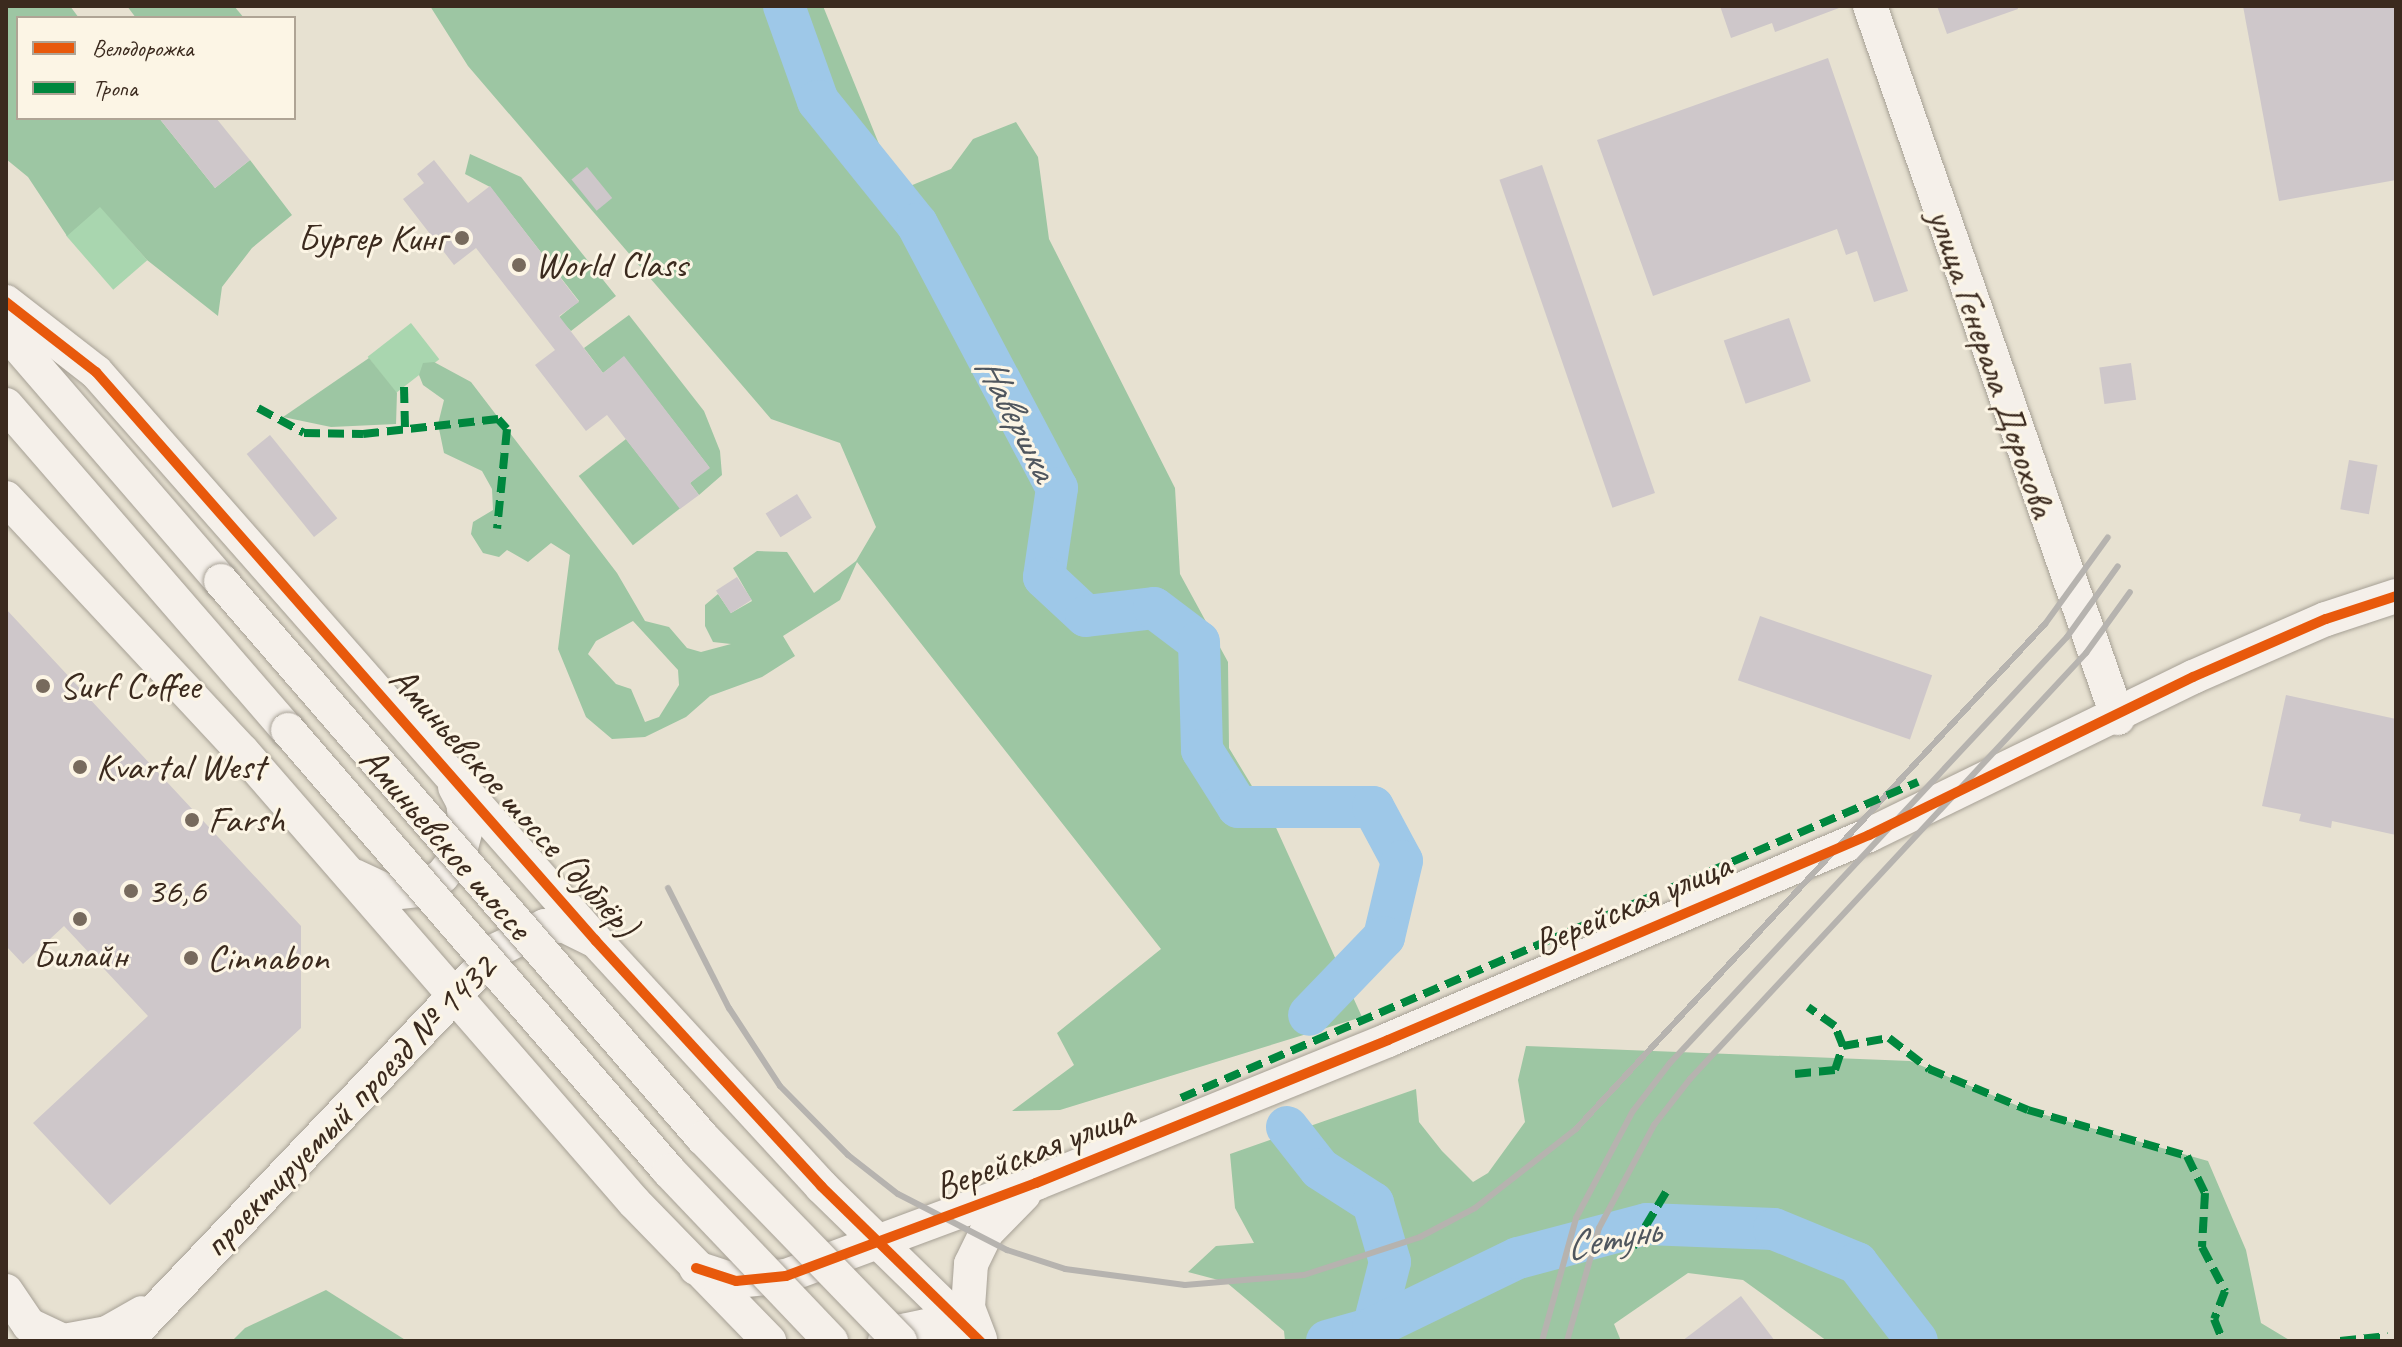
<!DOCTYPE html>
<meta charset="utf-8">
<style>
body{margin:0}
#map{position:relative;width:2402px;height:1347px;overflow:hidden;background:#e7e1d1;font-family:Caveat,sans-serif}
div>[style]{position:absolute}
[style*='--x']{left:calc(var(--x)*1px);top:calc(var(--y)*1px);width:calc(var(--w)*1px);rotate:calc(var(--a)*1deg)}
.green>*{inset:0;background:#a9d6af;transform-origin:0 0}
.forest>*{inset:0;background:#9dc6a3;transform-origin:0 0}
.river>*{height:42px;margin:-21px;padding:0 21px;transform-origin:21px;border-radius:21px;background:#9ec8e8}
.building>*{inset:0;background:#cec7ca;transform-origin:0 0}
.roads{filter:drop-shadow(0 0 2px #a6a095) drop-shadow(0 0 2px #a6a095)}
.secondary>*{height:34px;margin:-17px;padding:0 17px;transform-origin:17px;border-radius:17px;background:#f5f0ea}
.rail>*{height:6px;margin:-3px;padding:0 3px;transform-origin:3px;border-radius:3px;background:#b6b3af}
.bridges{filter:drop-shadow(0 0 2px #a6a095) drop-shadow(0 0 2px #a6a095)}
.secondary-bridge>*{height:34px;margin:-17px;padding:0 17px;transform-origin:17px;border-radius:17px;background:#f5f0ea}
.quiet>*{height:8px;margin-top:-4px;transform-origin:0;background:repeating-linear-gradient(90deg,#00873e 0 16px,transparent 0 24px)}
.cycleway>*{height:10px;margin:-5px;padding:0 5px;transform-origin:5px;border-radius:5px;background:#e8590c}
.dots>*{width:22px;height:22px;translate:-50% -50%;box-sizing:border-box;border:4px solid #fcf5e5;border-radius:50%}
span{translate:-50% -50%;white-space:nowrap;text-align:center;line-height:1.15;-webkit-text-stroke:6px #fcf5e5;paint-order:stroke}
.poi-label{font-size:38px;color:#3b2a1e}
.right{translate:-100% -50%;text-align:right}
.left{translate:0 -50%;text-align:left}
.street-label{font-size:38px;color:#3b2a1e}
.water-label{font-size:40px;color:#4f565e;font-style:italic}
.frame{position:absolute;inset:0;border:8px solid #3b2a1e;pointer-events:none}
.legend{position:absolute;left:16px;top:16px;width:280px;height:104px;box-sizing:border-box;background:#fcf5e5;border:2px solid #afa495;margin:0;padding:10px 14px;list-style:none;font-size:24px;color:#3b2a1e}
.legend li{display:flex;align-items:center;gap:16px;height:40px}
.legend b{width:40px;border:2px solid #afa495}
</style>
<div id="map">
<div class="green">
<div style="left:100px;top:206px;width:72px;height:45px;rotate:49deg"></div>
<div style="left:411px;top:323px;width:46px;height:55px;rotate:52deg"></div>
</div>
<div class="forest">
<div style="clip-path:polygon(6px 6px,70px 6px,79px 18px,18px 18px,18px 118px,159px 118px,215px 188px,250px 160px,292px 215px,252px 248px,222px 287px,218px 316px,147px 260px,100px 207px,67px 236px,28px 177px,6px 159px)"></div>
<div style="clip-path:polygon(127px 6px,234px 6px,244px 18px,136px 18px)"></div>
<div style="clip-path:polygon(evenodd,430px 6px,823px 6px,898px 191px,951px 169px,973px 139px,1016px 122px,1038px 157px,1049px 239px,1175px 488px,1180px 574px,1228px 662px,1229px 748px,1273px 821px,1362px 1017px,1060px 1110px,1012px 1111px,1074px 1065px,1057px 1033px,1161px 949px,857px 562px,840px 600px,783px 636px,795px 656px,762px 677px,710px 696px,686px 717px,645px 737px,612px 739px,586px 717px,558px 649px,570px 555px,551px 543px,528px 562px,507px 550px,499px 557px,483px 553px,471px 534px,473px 522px,493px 510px,492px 489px,482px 471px,444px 453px,438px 424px,444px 400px,423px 385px,419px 375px,423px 363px,434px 362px,471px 382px,617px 573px,645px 621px,669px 627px,687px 648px,701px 652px,731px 644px,713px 642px,705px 626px,705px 605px,718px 594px,731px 613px,752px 601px,733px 568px,757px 551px,787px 552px,814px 593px,856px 561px,876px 527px,840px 443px,771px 419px,468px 66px,430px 6px,633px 621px,678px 670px,679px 685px,659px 717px,645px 722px,631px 689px,616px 684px,588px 654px,596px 641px,633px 621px)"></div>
<div style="clip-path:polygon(470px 154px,521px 177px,616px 296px,571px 331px,558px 318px,579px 301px,490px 187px,465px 174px)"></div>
<div style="clip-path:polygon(629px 315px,704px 411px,720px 451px,722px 475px,699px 495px,690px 483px,709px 467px,624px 357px,603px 373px,584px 348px)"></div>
<div style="clip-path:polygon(369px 358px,397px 393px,396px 424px,331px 427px,283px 417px)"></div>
<div style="left:626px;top:439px;width:88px;height:60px;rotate:52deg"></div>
<div style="clip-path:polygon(1526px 1046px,1910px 1061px,2028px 1110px,2208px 1161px,2246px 1250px,2261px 1323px,2291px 1341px,1827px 1341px,1743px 1280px,1688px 1273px,1614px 1324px,1621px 1341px,1285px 1341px,1284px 1331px,1226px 1282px,1188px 1272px,1216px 1246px,1254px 1243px,1235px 1208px,1230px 1154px,1416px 1089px,1419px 1122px,1442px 1151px,1473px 1182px,1488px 1173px,1525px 1122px,1518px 1080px)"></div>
<div style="clip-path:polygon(326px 1290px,407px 1341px,232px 1341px,245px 1328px)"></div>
</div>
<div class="river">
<div style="--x:784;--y:6;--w:101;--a:70.3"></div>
<div style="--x:818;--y:101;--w:158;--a:51.2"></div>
<div style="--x:917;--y:224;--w:299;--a:62.1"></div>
<div style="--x:1057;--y:488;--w:90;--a:98.3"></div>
<div style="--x:1044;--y:577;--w:57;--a:42.9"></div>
<div style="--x:1086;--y:616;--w:68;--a:-6.7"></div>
<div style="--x:1154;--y:608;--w:56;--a:37.1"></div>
<div style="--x:1199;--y:642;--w:108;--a:88.4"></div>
<div style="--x:1202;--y:750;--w:67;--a:57.7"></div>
<div style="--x:1238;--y:807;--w:135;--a:0"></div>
<div style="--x:1373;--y:807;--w:61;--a:61.8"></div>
<div style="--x:1402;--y:861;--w:78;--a:103.3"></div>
<div style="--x:1384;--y:937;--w:108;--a:133.9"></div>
<div style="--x:1287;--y:1127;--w:53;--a:51.8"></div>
<div style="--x:1320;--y:1169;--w:63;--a:32.7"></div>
<div style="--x:1373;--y:1203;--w:61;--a:73.9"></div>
<div style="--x:1390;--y:1262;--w:68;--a:104.4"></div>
<div style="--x:1327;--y:1341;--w:48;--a:-15.8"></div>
<div style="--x:1373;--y:1328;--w:161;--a:-25.8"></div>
<div style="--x:1518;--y:1258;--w:133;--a:-14.8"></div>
<div style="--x:1647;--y:1224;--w:127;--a:2.3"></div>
<div style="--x:1774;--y:1229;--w:90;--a:22.3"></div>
<div style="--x:1857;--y:1263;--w:98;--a:52.4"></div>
</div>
<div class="building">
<div style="clip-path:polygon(1720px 6px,1839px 6px,1839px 8px,1775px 32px,1772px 23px,1731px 38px)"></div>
<div style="clip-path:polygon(1937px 6px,2017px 6px,2018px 9px,1947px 34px)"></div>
<div style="clip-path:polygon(2243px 6px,2396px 6px,2396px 180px,2279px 201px)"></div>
<div style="clip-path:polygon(1828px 58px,1908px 291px,1874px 302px,1857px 251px,1846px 255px,1837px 229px,1653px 296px,1597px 140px)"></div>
<div style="clip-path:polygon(159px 118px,216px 118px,250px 160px,215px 188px)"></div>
<div style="clip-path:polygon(434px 160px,468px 203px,490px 186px,579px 302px,559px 316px,603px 373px,624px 356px,710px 468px,690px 483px,699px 495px,680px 509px,607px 415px,586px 431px,535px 365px,555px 350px,476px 248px,454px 265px,403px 199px,424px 183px,417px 174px)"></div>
<div style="left:1542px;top:165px;width:347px;height:45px;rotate:71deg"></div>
<div style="left:587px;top:167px;width:40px;height:20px;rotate:51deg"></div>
<div style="left:1789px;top:318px;width:67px;height:69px;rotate:71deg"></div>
<div style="left:2131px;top:363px;width:37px;height:32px;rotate:82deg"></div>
<div style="left:270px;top:435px;width:107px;height:30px;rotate:51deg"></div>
<div style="left:2349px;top:460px;width:29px;height:50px;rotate:10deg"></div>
<div style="left:797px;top:494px;width:28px;height:37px;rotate:58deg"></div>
<div style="left:737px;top:577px;width:27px;height:25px;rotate:57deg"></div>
<div style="clip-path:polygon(6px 609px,301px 926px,301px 1028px,110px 1205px,33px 1123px,148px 1016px,64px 926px,23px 964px,6px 946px)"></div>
<div style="left:1760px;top:616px;width:182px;height:68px;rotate:19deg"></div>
<div style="clip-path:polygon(2286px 695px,2396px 719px,2396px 835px,2332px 821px,2331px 828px,2299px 821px,2301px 814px,2262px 806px)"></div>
<div style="clip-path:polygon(1741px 1296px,1775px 1341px,1682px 1341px)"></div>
</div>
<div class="roads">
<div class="secondary">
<div style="--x:1870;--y:6;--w:754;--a:70.8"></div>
<div style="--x:6;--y:302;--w:114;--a:37.9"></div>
<div style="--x:96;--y:372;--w:757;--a:48.69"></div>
<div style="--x:596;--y:941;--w:333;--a:47.4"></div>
<div style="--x:821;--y:1186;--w:222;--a:44.3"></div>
<div style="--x:6;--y:332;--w:329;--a:49.2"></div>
<div style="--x:6;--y:405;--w:430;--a:49.1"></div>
<div style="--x:6;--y:498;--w:346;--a:47"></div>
<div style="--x:242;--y:751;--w:598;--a:49"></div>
<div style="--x:634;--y:1202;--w:194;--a:45.8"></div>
<div style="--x:354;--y:876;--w:41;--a:24.7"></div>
<div style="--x:391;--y:893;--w:27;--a:-6"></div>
<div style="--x:418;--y:890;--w:28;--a:-30"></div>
<div style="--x:442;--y:876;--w:27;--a:-51"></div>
<div style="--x:459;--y:855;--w:27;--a:-75"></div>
<div style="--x:466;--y:829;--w:27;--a:-96"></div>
<div style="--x:463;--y:802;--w:17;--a:-118"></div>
<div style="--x:696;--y:1268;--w:42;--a:18"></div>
<div style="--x:736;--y:1281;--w:50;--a:-5.7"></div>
<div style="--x:786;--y:1276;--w:267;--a:-20.4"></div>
<div style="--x:1036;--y:1183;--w:380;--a:-22.1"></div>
<div style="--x:1388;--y:1040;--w:523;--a:-23.08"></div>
<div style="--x:1869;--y:835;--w:360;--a:-26"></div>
<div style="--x:2193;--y:677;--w:145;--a:-23.6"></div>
<div style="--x:2326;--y:619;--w:74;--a:-18.2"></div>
<div style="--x:6;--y:1291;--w:41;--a:55.9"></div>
<div style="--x:29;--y:1325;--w:38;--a:25"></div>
<div style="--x:980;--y:1339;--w:34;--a:-111"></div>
<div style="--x:968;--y:1307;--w:43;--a:-86"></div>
<div style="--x:971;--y:1264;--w:34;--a:-64"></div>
<div style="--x:986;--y:1233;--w:54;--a:-45.7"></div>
<div style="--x:64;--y:1341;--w:44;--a:-10.5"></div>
<div style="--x:107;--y:1333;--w:40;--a:-29.7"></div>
<div style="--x:126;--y:1341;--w:541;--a:-46.42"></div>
<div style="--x:499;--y:949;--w:51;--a:-26.6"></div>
<div style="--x:545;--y:926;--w:20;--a:0"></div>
<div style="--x:565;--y:926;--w:30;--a:26"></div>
<div style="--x:885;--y:1341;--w:21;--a:-29"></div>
<div style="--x:903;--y:1331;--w:29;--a:-12"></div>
<div style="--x:931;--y:1325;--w:44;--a:18.4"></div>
</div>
</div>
<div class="rail">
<div style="--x:668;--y:888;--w:135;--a:63.1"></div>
<div style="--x:729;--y:1008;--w:93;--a:56.8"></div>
<div style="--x:780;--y:1086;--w:97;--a:45.4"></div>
<div style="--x:848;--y:1155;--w:63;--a:38"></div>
<div style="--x:898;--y:1194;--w:123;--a:27.2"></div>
<div style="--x:1007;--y:1250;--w:61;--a:18.1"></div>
<div style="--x:1065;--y:1269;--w:121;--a:7.6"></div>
<div style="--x:1185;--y:1285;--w:119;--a:-4.8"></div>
<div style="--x:1304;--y:1275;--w:122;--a:-18.1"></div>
<div style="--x:1420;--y:1237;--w:62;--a:-27.8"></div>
<div style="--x:1475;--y:1208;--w:128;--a:-38"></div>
<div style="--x:1576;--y:1129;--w:689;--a:-47.12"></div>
<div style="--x:2045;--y:624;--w:107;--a:-54.1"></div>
<div style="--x:1542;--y:1341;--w:128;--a:-74.5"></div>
<div style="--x:1576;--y:1218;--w:121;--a:-62"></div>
<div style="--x:1633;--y:1111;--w:61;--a:-52.4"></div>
<div style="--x:1670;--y:1063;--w:582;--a:-47.02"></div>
<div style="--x:2067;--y:637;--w:87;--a:-54.3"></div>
<div style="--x:1567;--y:1341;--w:117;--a:-74.2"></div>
<div style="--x:1599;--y:1228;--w:117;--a:-61.9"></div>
<div style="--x:1654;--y:1125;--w:58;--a:-52"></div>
<div style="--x:1690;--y:1079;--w:582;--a:-47.09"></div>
<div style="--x:2086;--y:653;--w:75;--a:-54.2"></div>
</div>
<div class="bridges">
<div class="secondary-bridge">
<div style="--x:221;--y:581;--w:737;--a:49.13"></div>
<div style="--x:703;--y:1138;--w:283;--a:45.9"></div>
<div style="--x:288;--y:730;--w:583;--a:49.17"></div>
<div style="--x:669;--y:1171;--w:235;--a:46.4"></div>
</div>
</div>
<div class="quiet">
<div style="--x:404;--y:387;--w:41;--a:88.6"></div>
<div style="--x:258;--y:408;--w:52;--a:28.5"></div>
<div style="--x:304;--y:433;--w:59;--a:1"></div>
<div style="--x:363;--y:434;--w:136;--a:-6.3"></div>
<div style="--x:498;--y:419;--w:13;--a:48"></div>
<div style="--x:507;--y:429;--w:100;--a:95.7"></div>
<div style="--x:1843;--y:1046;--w:47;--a:-9.9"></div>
<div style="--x:1889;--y:1038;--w:51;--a:37.8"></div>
<div style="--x:1929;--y:1069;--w:107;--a:22.5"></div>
<div style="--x:2028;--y:1110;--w:166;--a:16.1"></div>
<div style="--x:2187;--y:1156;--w:41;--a:64.1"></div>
<div style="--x:2205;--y:1193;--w:54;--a:93.2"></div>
<div style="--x:2202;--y:1247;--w:50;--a:62.4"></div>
<div style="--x:2225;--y:1291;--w:30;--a:111"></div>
<div style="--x:2214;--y:1319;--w:24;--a:68"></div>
<div style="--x:1795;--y:1074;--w:40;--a:-5.7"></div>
<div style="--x:1835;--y:1070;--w:25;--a:-72"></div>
<div style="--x:1843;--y:1046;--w:22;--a:-112"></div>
<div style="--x:1835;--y:1026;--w:33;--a:-145"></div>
<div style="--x:1181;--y:1098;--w:802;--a:-23.21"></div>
<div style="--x:1633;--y:1247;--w:64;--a:-59"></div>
<div style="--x:2340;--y:1341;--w:48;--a:-5.9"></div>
</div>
<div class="cycleway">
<div style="--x:6;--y:302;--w:114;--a:37.9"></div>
<div style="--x:96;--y:372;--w:757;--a:48.69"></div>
<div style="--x:596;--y:941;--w:333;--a:47.4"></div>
<div style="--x:821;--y:1186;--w:222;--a:44.3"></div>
<div style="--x:696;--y:1268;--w:42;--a:18"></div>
<div style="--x:736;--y:1281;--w:50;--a:-5.7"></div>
<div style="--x:786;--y:1276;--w:267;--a:-20.4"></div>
<div style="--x:1036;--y:1183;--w:380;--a:-22.1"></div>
<div style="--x:1388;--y:1040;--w:523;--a:-23.08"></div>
<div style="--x:1869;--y:835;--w:360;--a:-26"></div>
<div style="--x:2193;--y:677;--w:145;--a:-23.6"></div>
<div style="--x:2326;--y:619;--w:74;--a:-18.2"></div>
</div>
<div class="dots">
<div style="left:462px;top:238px;background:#776a5d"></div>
<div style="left:519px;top:265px;background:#776a5d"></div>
<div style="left:43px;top:686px;background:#776a5d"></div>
<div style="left:80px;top:767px;background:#776a5d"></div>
<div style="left:192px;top:820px;background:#776a5d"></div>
<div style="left:131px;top:891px;background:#776a5d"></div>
<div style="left:80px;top:919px;background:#776a5d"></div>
<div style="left:191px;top:958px;background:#776a5d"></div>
</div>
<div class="poi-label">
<span class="right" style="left:446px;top:238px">Бургер Кинг</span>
<span class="left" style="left:535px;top:265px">World Class</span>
<span class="left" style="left:59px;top:686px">Surf Coffee</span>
<span class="left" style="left:96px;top:767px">Kvartal West</span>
<span class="left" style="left:208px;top:820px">Farsh</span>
<span class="left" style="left:147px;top:891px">36,6</span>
<span style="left:80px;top:955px">Билайн</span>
<span class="left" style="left:207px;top:958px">Cinnabon</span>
</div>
<div class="street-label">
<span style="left:1992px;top:363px;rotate:71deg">улица Генерала Дорохова</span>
<span style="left:514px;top:802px;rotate:48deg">Аминьевское шоссе (дублёр)</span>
<span style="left:446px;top:843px;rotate:49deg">Аминьевское шоссе</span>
<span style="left:1632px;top:904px;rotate:-23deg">Верейская улица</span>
<span style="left:349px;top:1106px;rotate:-46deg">проектируемый проезд № 1432</span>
<span style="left:1034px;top:1151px;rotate:-21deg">Верейская улица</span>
</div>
<div class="water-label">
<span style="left:1017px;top:418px;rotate:63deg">Навершка</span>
<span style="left:1612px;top:1238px;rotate:-11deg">Сетунь</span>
</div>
<div class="frame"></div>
<ul class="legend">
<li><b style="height:10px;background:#e8590c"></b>Велодорожка</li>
<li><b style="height:10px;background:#00873e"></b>Тропа</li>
</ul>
</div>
